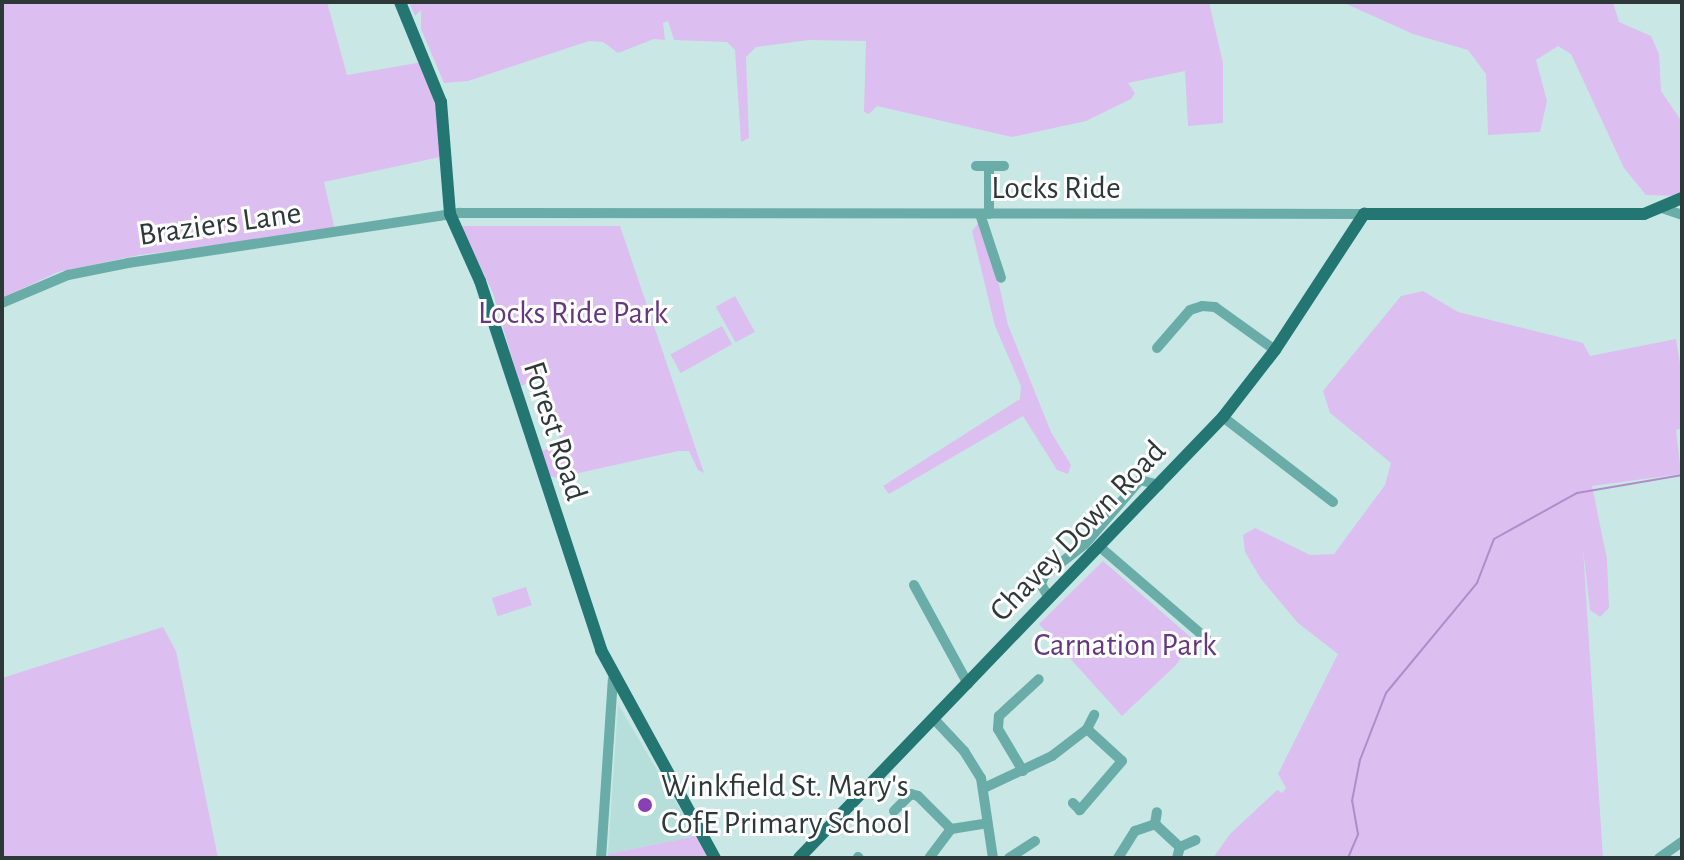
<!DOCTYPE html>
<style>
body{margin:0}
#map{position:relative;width:1684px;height:860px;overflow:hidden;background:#c9e8e5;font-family:"Alegreya Sans",sans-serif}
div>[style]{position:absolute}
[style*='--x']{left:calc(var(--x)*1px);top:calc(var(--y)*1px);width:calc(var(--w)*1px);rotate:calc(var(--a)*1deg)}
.built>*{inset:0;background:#b6dfdb}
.green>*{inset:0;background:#ddbef1;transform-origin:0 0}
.stream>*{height:2px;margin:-1px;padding:0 1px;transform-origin:1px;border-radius:1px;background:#b08dc8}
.minor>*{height:10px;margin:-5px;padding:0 5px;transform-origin:5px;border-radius:5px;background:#6aada8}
.major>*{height:12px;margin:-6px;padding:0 6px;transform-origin:6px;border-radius:6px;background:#237671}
.dots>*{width:22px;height:22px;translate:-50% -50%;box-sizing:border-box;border:4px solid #fff;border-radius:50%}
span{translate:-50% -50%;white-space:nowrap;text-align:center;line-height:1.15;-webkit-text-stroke:6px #fff;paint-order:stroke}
.street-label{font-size:32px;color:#2d3938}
.park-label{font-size:32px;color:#64377f}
.poi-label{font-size:32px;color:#2d3938}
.left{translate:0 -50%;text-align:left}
.frame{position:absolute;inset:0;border:4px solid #2d3938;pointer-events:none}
</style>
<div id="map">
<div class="built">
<div style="clip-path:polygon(618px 704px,696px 836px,608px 854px)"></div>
</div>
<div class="green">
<div style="clip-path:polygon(2px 2px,327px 2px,347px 75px,423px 62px,437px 113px,440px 157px,324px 182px,335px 230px,139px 255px,58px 272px,2px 298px)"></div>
<div style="clip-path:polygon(409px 2px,1209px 2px,1223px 63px,1223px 123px,1188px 126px,1185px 71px,1128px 83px,1135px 93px,1131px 99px,1086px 121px,1012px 137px,877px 106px,869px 114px,864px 112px,866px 41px,809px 40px,756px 47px,746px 57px,749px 138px,741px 142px,735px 50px,727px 42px,674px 40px,668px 21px,663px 23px,665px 40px,654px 39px,618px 53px,603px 42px,589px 41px,468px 81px,444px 83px,421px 29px,421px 10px,415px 16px)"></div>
<div style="clip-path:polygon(1342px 2px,1613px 2px,1619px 22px,1651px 36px,1659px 54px,1661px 91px,1682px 122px,1682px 196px,1646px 195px,1624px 168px,1571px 54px,1558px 46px,1536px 60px,1547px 101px,1540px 132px,1488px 135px,1486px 74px,1468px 50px,1413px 34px)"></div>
<div style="clip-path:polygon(979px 222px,987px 230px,1008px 325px,1051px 432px,1071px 465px,1068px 474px,1057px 470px,1023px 416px,889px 494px,883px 486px,1020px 399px,1021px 386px,995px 326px,972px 231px)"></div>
<div style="clip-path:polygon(461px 226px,620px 226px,704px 473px,698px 470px,689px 451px,678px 451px,556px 478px,548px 475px,541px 451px,562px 444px,540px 380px,520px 386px,493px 293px)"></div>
<div style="clip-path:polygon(1423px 291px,1458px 312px,1583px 343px,1590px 356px,1676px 339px,1682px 376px,1682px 428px,1676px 430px,1681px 474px,1592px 486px,1607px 559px,1609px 608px,1600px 617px,1590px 610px,1583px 549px,1603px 858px,1213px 858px,1230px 834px,1277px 790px,1282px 793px,1286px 788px,1278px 774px,1338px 654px,1298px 623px,1261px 579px,1245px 552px,1243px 535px,1255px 528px,1310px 555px,1334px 554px,1385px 485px,1391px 463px,1330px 413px,1323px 391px,1401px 296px)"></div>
<div style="left:735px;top:296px;width:41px;height:22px;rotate:61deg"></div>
<div style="left:722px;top:326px;width:21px;height:59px;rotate:61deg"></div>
<div style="clip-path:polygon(1103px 561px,1194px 640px,1176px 665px,1122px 716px,1039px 624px)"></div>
<div style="left:526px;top:587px;width:19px;height:36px;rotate:72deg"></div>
<div style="clip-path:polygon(163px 627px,176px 651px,218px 858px,2px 858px,2px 678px)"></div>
<div style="clip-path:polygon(696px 836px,709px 858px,607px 858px,608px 854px)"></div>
</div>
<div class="stream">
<div style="--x:1348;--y:858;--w:26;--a:-67"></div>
<div style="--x:1358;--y:834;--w:34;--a:-100"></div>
<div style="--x:1352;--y:801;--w:42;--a:-79"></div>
<div style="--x:1360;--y:760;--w:72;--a:-68.8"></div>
<div style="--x:1386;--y:693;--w:143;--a:-50.4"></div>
<div style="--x:1477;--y:583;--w:47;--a:-68.9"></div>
<div style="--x:1494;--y:539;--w:95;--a:-29"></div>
<div style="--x:1577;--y:493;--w:107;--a:-9.7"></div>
</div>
<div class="minor">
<div style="--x:976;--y:166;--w:28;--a:0"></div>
<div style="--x:1662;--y:208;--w:21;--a:19"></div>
<div style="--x:980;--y:214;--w:67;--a:71.8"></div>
<div style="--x:989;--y:214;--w:48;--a:-90"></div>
<div style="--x:2;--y:303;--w:72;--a:-23"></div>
<div style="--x:68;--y:275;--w:61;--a:-11.3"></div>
<div style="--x:128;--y:263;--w:336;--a:-8.6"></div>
<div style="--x:460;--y:213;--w:904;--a:0.06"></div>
<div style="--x:1157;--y:348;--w:50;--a:-49"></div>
<div style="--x:1190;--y:310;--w:13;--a:-18"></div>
<div style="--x:1202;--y:306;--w:13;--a:4"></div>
<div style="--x:1215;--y:307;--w:74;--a:35.6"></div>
<div style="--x:1223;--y:417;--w:139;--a:37.7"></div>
<div style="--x:1100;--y:547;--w:141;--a:40.7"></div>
<div style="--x:914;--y:585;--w:113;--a:61.4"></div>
<div style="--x:1049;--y:598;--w:16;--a:-120"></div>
<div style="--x:1041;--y:584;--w:9;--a:-69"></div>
<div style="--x:1044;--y:576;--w:52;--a:-38"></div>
<div style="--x:1085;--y:544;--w:84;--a:-49.3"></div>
<div style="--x:1140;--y:480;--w:20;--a:15"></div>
<div style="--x:934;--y:719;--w:44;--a:46.8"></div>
<div style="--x:964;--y:751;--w:32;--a:58"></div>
<div style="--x:981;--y:778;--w:81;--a:81.5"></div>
<div style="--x:1087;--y:729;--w:16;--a:-63"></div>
<div style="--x:1023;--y:771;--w:49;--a:-120.8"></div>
<div style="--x:998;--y:729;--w:13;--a:-86"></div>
<div style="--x:999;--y:716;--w:54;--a:-42.8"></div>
<div style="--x:984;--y:788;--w:75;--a:-25.2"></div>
<div style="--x:1052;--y:756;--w:44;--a:-37.6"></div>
<div style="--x:1087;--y:729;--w:47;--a:42.4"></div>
<div style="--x:1122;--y:761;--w:65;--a:130.6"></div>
<div style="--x:1080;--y:810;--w:10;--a:-135"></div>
<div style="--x:894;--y:811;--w:24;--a:-45"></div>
<div style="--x:911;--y:794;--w:7;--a:16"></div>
<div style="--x:918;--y:796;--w:47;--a:45"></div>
<div style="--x:951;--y:829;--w:36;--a:127"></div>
<div style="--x:1155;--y:824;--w:34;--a:43"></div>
<div style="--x:951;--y:829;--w:36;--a:-9"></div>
<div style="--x:858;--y:857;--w:1;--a:45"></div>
<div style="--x:601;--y:858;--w:179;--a:-86.2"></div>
<div style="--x:1009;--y:858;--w:31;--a:-33"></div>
<div style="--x:1118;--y:858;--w:32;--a:-58"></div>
<div style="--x:1135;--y:831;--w:21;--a:-19"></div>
<div style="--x:1155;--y:824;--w:12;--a:-81"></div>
<div style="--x:1177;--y:858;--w:11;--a:-75"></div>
<div style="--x:1180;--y:847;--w:17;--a:-24"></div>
<div style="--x:1659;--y:858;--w:28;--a:-35"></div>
</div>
<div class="major">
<div style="--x:400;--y:2;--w:108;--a:67.7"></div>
<div style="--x:441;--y:102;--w:112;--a:85.4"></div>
<div style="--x:450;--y:214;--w:73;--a:65.9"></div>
<div style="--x:480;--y:281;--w:388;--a:71.8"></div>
<div style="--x:601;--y:650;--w:237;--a:61.3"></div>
<div style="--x:799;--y:858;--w:612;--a:-46.13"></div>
<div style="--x:1223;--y:417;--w:85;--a:-52.2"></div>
<div style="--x:1275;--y:350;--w:163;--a:-56.8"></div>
<div style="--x:1364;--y:214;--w:280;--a:0"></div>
<div style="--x:1644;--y:214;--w:41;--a:-22.8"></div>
</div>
<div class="dots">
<div style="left:645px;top:805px;background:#8940b2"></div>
</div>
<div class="street-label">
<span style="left:1056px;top:188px">Locks Ride</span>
<span style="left:220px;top:224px;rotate:-8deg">Braziers Lane</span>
<span style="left:555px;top:431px;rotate:72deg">Forest Road</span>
<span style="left:1078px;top:531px;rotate:-46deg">Chavey Down Road</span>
</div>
<div class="park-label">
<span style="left:573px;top:313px">Locks Ride Park</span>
<span style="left:1125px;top:645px">Carnation Park</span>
</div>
<div class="poi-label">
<span class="left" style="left:661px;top:805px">Winkfield St. Mary's<br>CofE Primary School</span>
</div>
<div class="frame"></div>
</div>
